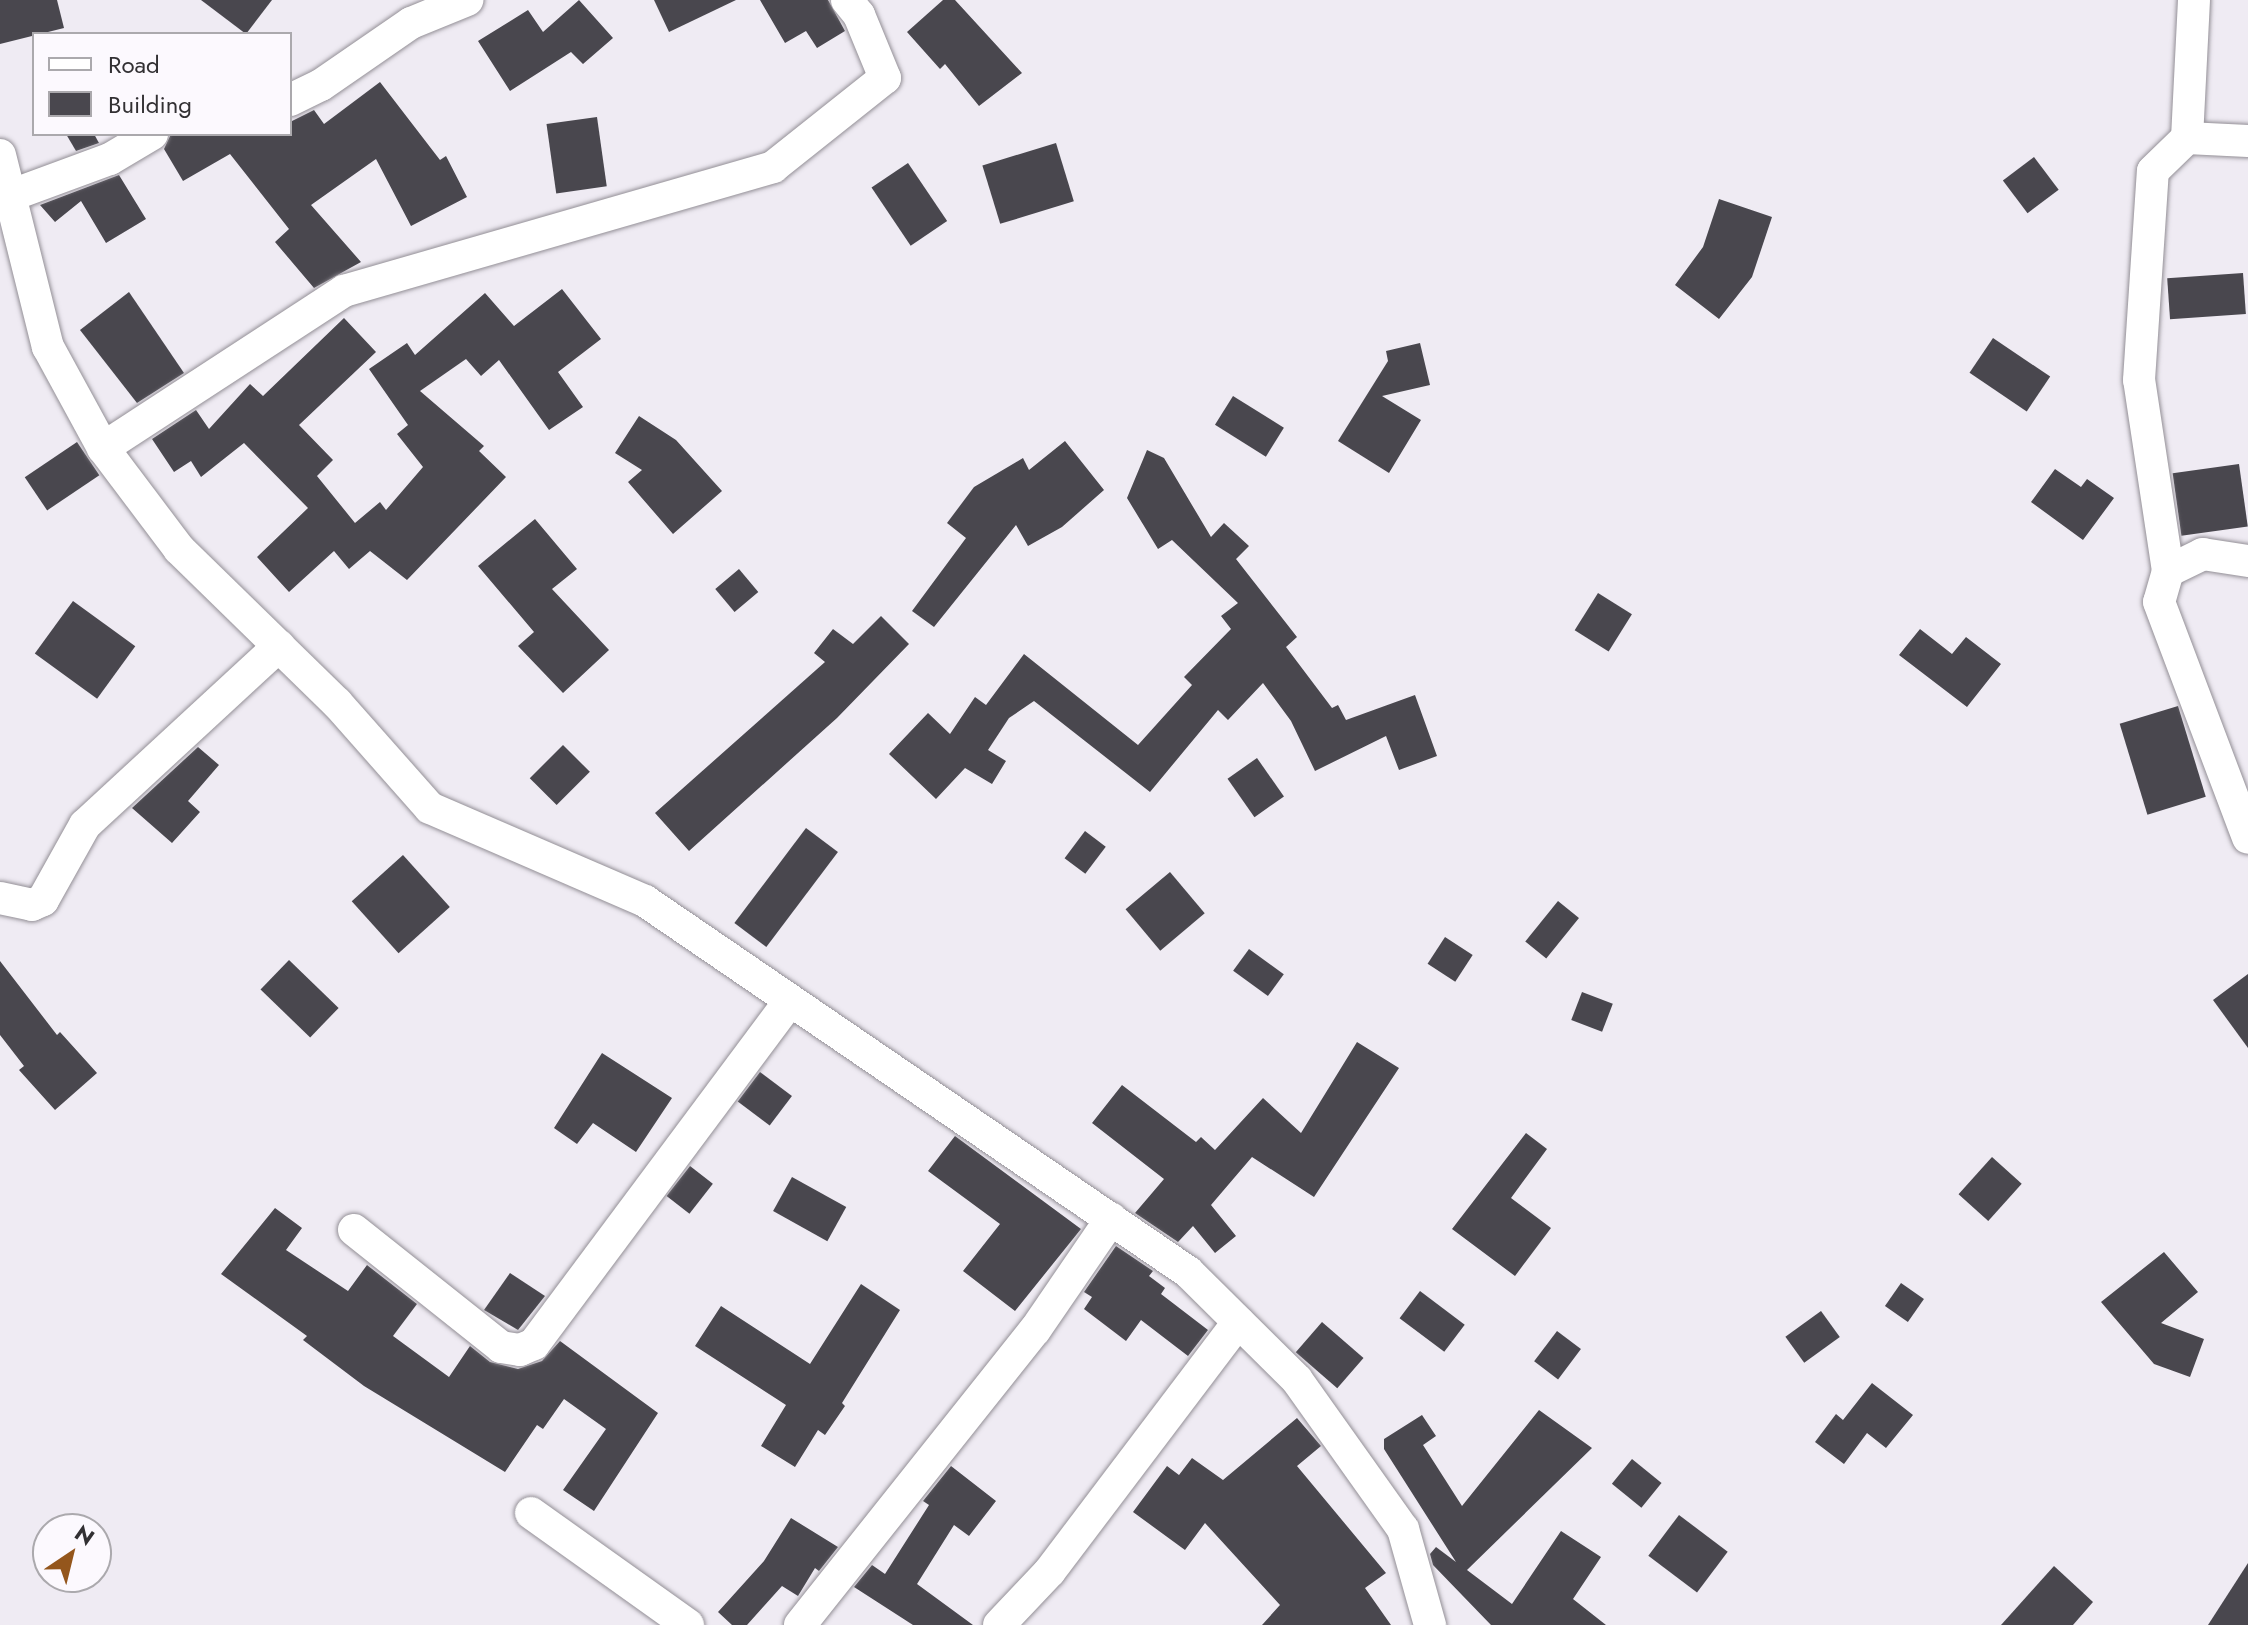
<!DOCTYPE html>
<style>
body{margin:0}
#map{position:relative;width:2248px;height:1625px;overflow:hidden;background:#efebf3;font-family:Jost,sans-serif}
div>[style]{position:absolute}
[style*='--x']{left:calc(var(--x)*1px);top:calc(var(--y)*1px);width:calc(var(--w)*1px);rotate:calc(var(--a)*1deg)}
.building>*{inset:0;background:#49474e;transform-origin:0 0}
.roads{filter:drop-shadow(0 0 2px #938f96) drop-shadow(0 0 2px #938f96)}
.street>*{height:32px;margin:-16px;padding:0 16px;transform-origin:16px;border-radius:16px;background:#fff}
span{translate:-50% -50%;white-space:nowrap;text-align:center;line-height:1.15;-webkit-text-stroke:8px #fcf9fe;paint-order:stroke}
.legend{position:absolute;left:32px;top:32px;width:260px;height:104px;box-sizing:border-box;background:#fcf9fe;border:2px solid #aba9ad;margin:0;padding:10px 14px;list-style:none;font-size:24px;color:#323033}
.legend li{display:flex;align-items:center;gap:16px;height:40px}
.legend b{width:40px;border:2px solid #aba9ad}
.north{position:absolute;left:32px;top:1513px;width:80px;height:80px;box-sizing:border-box;background:#fcf9fe;border:2px solid #aba9ad;border-radius:50%;rotate:35deg;font-size:22px;font-weight:700;line-height:32px;text-align:center;color:#323033}
.north::after{content:'';display:block;margin:auto;width:28px;height:36px;background:#94561c;clip-path:polygon(50% 0,100% 100%,50% 72%,0 100%)}
</style>
<div id="map">
<div class="building">
<div style="clip-path:polygon(0 0,57px 0,64px 28px,0 44px)"></div>
<div style="clip-path:polygon(201px 0,272px 0,246px 34px)"></div>
<div style="clip-path:polygon(579px 0,613px 38px,583px 64px,571px 52px,510px 91px,478px 41px,528px 10px,543px 32px)"></div>
<div style="clip-path:polygon(654px 0,736px 0,669px 32px)"></div>
<div style="clip-path:polygon(760px 0,828px 0,845px 31px,817px 48px,806px 31px,785px 43px)"></div>
<div style="clip-path:polygon(943px 0,955px 0,1022px 73px,979px 106px,945px 64px,940px 69px,907px 32px)"></div>
<div style="clip-path:polygon(380px 82px,440px 160px,446px 156px,467px 197px,411px 226px,376px 159px,311px 205px,361px 262px,314px 288px,275px 242px,289px 229px,230px 154px,183px 181px,164px 149px,171px 134px,290px 134px,290px 122px,314px 110px,324px 124px)"></div>
<div style="left:597px;top:117px;width:70px;height:51px;rotate:82deg"></div>
<div style="clip-path:polygon(66px 134px,94px 134px,99px 143px,76px 151px)"></div>
<div style="left:1056px;top:143px;width:61px;height:77px;rotate:73deg"></div>
<div style="left:2034px;top:157px;width:41px;height:39px;rotate:53deg"></div>
<div style="left:908px;top:163px;width:70px;height:44px;rotate:56deg"></div>
<div style="clip-path:polygon(119px 175px,146px 219px,106px 243px,81px 201px,55px 222px,40px 205px)"></div>
<div style="clip-path:polygon(1719px 199px,1772px 217px,1752px 277px,1719px 319px,1675px 285px,1703px 247px)"></div>
<div style="left:2243px;top:273px;width:41px;height:76px;rotate:86deg"></div>
<div style="clip-path:polygon(562px 289px,601px 339px,558px 372px,583px 407px,549px 430px,499px 360px,481px 376px,466px 359px,420px 391px,484px 446px,479px 451px,506px 477px,407px 580px,370px 551px,349px 569px,334px 551px,289px 592px,257px 557px,308px 508px,244px 443px,201px 477px,191px 461px,174px 472px,152px 439px,196px 410px,209px 429px,250px 384px,263px 396px,344px 318px,376px 352px,299px 425px,333px 460px,317px 476px,355px 523px,380px 502px,386px 510px,423px 467px,397px 434px,408px 425px,369px 369px,407px 343px,415px 355px,485px 293px,514px 326px)"></div>
<div style="clip-path:polygon(129px 292px,184px 373px,137px 403px,80px 330px)"></div>
<div style="left:1993px;top:338px;width:69px;height:42px;rotate:34deg"></div>
<div style="clip-path:polygon(1420px 343px,1430px 385px,1382px 396px,1421px 420px,1389px 473px,1338px 441px,1388px 361px,1386px 351px)"></div>
<div style="left:1233px;top:396px;width:60px;height:34px;rotate:32deg"></div>
<div style="clip-path:polygon(639px 416px,676px 440px,722px 491px,673px 534px,628px 482px,642px 470px,615px 453px)"></div>
<div style="clip-path:polygon(1065px 441px,1104px 490px,1062px 527px,1028px 546px,1016px 525px,934px 627px,912px 611px,966px 538px,947px 523px,974px 487px,1023px 458px,1029px 470px)"></div>
<div style="left:77px;top:442px;width:40px;height:63px;rotate:56deg"></div>
<div style="clip-path:polygon(1147px 450px,1164px 458px,1211px 537px,1224px 523px,1249px 546px,1236px 559px,1297px 637px,1286px 647px,1332px 708px,1338px 705px,1346px 720px,1415px 695px,1437px 756px,1399px 770px,1386px 736px,1315px 771px,1291px 721px,1263px 683px,1228px 720px,1218px 710px,1150px 792px,1034px 701px,1009px 718px,988px 750px,1006px 761px,992px 784px,965px 768px,936px 799px,889px 754px,928px 713px,950px 734px,975px 697px,986px 705px,1024px 654px,1138px 745px,1192px 685px,1184px 677px,1231px 629px,1221px 616px,1238px 603px,1172px 540px,1158px 549px,1127px 498px)"></div>
<div style="left:2239px;top:464px;width:63px;height:67px;rotate:82deg"></div>
<div style="clip-path:polygon(2055px 469px,2081px 487px,2087px 479px,2114px 498px,2083px 540px,2031px 502px)"></div>
<div style="clip-path:polygon(535px 519px,577px 569px,552px 589px,609px 650px,563px 693px,518px 646px,534px 632px,478px 566px)"></div>
<div style="left:739px;top:569px;width:30px;height:31px;rotate:50deg"></div>
<div style="left:1598px;top:593px;width:40px;height:44px;rotate:32deg"></div>
<div style="left:73px;top:601px;width:77px;height:65px;rotate:36deg"></div>
<div style="clip-path:polygon(881px 616px,909px 644px,837px 718px,689px 851px,655px 813px,825px 662px,814px 653px,833px 629px,853px 644px)"></div>
<div style="clip-path:polygon(1920px 629px,1952px 654px,1966px 637px,2001px 664px,1967px 707px,1899px 655px)"></div>
<div style="left:2178px;top:706px;width:95px;height:61px;rotate:73deg"></div>
<div style="left:563px;top:745px;width:38px;height:47px;rotate:45deg"></div>
<div style="clip-path:polygon(198px 747px,219px 765px,188px 801px,200px 812px,172px 843px,132px 808px)"></div>
<div style="left:1257px;top:758px;width:47px;height:36px;rotate:55deg"></div>
<div style="left:806px;top:828px;width:40px;height:119px;rotate:37deg"></div>
<div style="left:1085px;top:831px;width:26px;height:34px;rotate:37deg"></div>
<div style="left:403px;top:855px;width:70px;height:69px;rotate:48deg"></div>
<div style="left:1170px;top:872px;width:54px;height:58px;rotate:50deg"></div>
<div style="left:1558px;top:901px;width:27px;height:52px;rotate:39deg"></div>
<div style="left:1445px;top:937px;width:33px;height:32px;rotate:33deg"></div>
<div style="left:1249px;top:949px;width:43px;height:27px;rotate:36deg"></div>
<div style="left:289px;top:960px;width:69px;height:41px;rotate:44deg"></div>
<div style="clip-path:polygon(0 961px,57px 1035px,60px 1032px,97px 1073px,55px 1110px,19px 1070px,24px 1066px,0 1035px)"></div>
<div style="clip-path:polygon(2248px 974px,2248px 1048px,2213px 1000px)"></div>
<div style="left:1582px;top:992px;width:33px;height:30px;rotate:21deg"></div>
<div style="clip-path:polygon(1357px 1042px,1399px 1068px,1314px 1197px,1252px 1157px,1211px 1205px,1236px 1236px,1215px 1253px,1193px 1226px,1178px 1242px,1135px 1213px,1164px 1179px,1092px 1123px,1122px 1085px,1196px 1142px,1201px 1137px,1215px 1150px,1263px 1098px,1301px 1133px)"></div>
<div style="clip-path:polygon(602px 1053px,672px 1098px,636px 1152px,593px 1123px,577px 1144px,554px 1128px)"></div>
<div style="left:760px;top:1072px;width:40px;height:37px;rotate:37deg"></div>
<div style="clip-path:polygon(1526px 1133px,1547px 1149px,1511px 1198px,1551px 1228px,1515px 1276px,1452px 1229px)"></div>
<div style="clip-path:polygon(955px 1136px,1081px 1229px,1015px 1311px,963px 1271px,1000px 1224px,928px 1171px)"></div>
<div style="left:1992px;top:1157px;width:40px;height:50px;rotate:42deg"></div>
<div style="left:690px;top:1166px;width:29px;height:38px;rotate:38deg"></div>
<div style="left:792px;top:1177px;width:62px;height:39px;rotate:29deg"></div>
<div style="clip-path:polygon(275px 1208px,302px 1228px,286px 1250px,348px 1291px,367px 1265px,417px 1304px,393px 1336px,449px 1377px,470px 1346px,490px 1362px,518px 1369px,542px 1361px,560px 1341px,658px 1413px,594px 1511px,563px 1490px,606px 1429px,564px 1399px,543px 1429px,537px 1425px,505px 1472px,364px 1386px,303px 1340px,307px 1336px,221px 1274px)"></div>
<div style="clip-path:polygon(1116px 1246px,1153px 1271px,1149px 1276px,1165px 1288px,1161px 1294px,1208px 1330px,1188px 1356px,1141px 1320px,1126px 1341px,1084px 1309px,1092px 1297px,1084px 1292px)"></div>
<div style="clip-path:polygon(2164px 1252px,2198px 1292px,2161px 1323px,2204px 1339px,2190px 1377px,2154px 1364px,2101px 1302px)"></div>
<div style="clip-path:polygon(510px 1273px,545px 1296px,518px 1330px,484px 1310px)"></div>
<div style="left:1901px;top:1283px;width:28px;height:28px;rotate:35deg"></div>
<div style="clip-path:polygon(861px 1284px,900px 1310px,842px 1403px,845px 1406px,825px 1435px,818px 1430px,795px 1467px,761px 1446px,786px 1405px,695px 1346px,721px 1306px,810px 1364px)"></div>
<div style="left:1420px;top:1291px;width:56px;height:34px;rotate:37deg"></div>
<div style="left:1821px;top:1311px;width:32px;height:44px;rotate:54deg"></div>
<div style="left:1322px;top:1322px;width:55px;height:40px;rotate:41deg"></div>
<div style="left:1557px;top:1331px;width:30px;height:38px;rotate:37deg"></div>
<div style="clip-path:polygon(1872px 1383px,1913px 1415px,1886px 1448px,1867px 1433px,1844px 1464px,1815px 1442px,1836px 1414px,1843px 1420px)"></div>
<div style="clip-path:polygon(1539px 1410px,1592px 1448px,1467px 1570px,1512px 1604px,1561px 1531px,1601px 1557px,1573px 1599px,1606px 1625px,1491px 1625px,1433px 1565px,1430px 1554px,1436px 1547px,1456px 1562px,1384px 1449px,1384px 1439px,1422px 1415px,1436px 1436px,1423px 1445px,1462px 1506px)"></div>
<div style="clip-path:polygon(1297px 1418px,1321px 1446px,1297px 1466px,1386px 1573px,1365px 1588px,1391px 1625px,1262px 1625px,1280px 1605px,1205px 1523px,1185px 1550px,1133px 1512px,1167px 1466px,1179px 1475px,1192px 1458px,1223px 1480px)"></div>
<div style="left:1632px;top:1459px;width:38px;height:32px;rotate:39deg"></div>
<div style="clip-path:polygon(951px 1466px,996px 1501px,969px 1536px,954px 1525px,917px 1584px,973px 1625px,913px 1625px,854px 1587px,872px 1565px,885px 1574px,929px 1505px,923px 1501px)"></div>
<div style="left:1679px;top:1515px;width:61px;height:51px;rotate:37deg"></div>
<div style="clip-path:polygon(791px 1518px,838px 1547px,819px 1571px,815px 1568px,798px 1596px,782px 1586px,747px 1625px,732px 1625px,718px 1612px,764px 1561px)"></div>
<div style="clip-path:polygon(2248px 1563px,2248px 1625px,2208px 1625px)"></div>
<div style="clip-path:polygon(2054px 1566px,2093px 1602px,2073px 1625px,2001px 1625px)"></div>
</div>
<div class="roads">
<div class="street">
<div style="--x:2194;--y:0;--w:138;--a:92.9"></div>
<div style="--x:2187;--y:138;--w:61;--a:2.8"></div>
<div style="--x:290;--y:100;--w:34;--a:-26"></div>
<div style="--x:321;--y:85;--w:109;--a:-34.6"></div>
<div style="--x:411;--y:23;--w:61;--a:-22.3"></div>
<div style="--x:0;--y:155;--w:198;--a:76"></div>
<div style="--x:48;--y:347;--w:115;--a:61.4"></div>
<div style="--x:103;--y:448;--w:126;--a:53"></div>
<div style="--x:179;--y:549;--w:221;--a:44.3"></div>
<div style="--x:337;--y:703;--w:140;--a:48.5"></div>
<div style="--x:430;--y:808;--w:234;--a:23.4"></div>
<div style="--x:645;--y:901;--w:658;--a:34.34"></div>
<div style="--x:1188;--y:1272;--w:153;--a:44.7"></div>
<div style="--x:1297;--y:1380;--w:183;--a:54.6"></div>
<div style="--x:1403;--y:1529;--w:100;--a:74.3"></div>
<div style="--x:12;--y:195;--w:104;--a:-20.2"></div>
<div style="--x:110;--y:159;--w:49;--a:-30.8"></div>
<div style="--x:103;--y:448;--w:288;--a:-33.1"></div>
<div style="--x:344;--y:291;--w:447;--a:-16.1"></div>
<div style="--x:773;--y:167;--w:143;--a:-38.5"></div>
<div style="--x:885;--y:78;--w:68;--a:-112.4"></div>
<div style="--x:859;--y:15;--w:19;--a:-129"></div>
<div style="--x:2248;--y:561;--w:46;--a:-171.2"></div>
<div style="--x:2203;--y:554;--w:39;--a:154"></div>
<div style="--x:2168;--y:571;--w:32;--a:106"></div>
<div style="--x:2159;--y:602;--w:252;--a:69.3"></div>
<div style="--x:2168;--y:571;--w:193;--a:-98.6"></div>
<div style="--x:2139;--y:380;--w:209;--a:-86.2"></div>
<div style="--x:2153;--y:171;--w:47;--a:-44.1"></div>
<div style="--x:0;--y:898;--w:33;--a:12"></div>
<div style="--x:32;--y:905;--w:12;--a:-24"></div>
<div style="--x:43;--y:900;--w:86;--a:-60.8"></div>
<div style="--x:85;--y:825;--w:264;--a:-42.7"></div>
<div style="--x:354;--y:1230;--w:188;--a:38.5"></div>
<div style="--x:501;--y:1347;--w:19;--a:9"></div>
<div style="--x:520;--y:1350;--w:15;--a:-23"></div>
<div style="--x:534;--y:1344;--w:427;--a:-53.3"></div>
<div style="--x:531;--y:1513;--w:193;--a:35.5"></div>
<div style="--x:800;--y:1625;--w:377;--a:-51.5"></div>
<div style="--x:1035;--y:1330;--w:135;--a:-55.6"></div>
<div style="--x:999;--y:1625;--w:74;--a:-46.6"></div>
<div style="--x:1050;--y:1571;--w:312;--a:-52.9"></div>
</div>
</div>
<ul class="legend">
<li><b style="height:10px;background:#fff"></b>Road</li>
<li><b style="height:22px;background:#49474e"></b>Building</li>
</ul>
<div class="north">N</div>
</div>
